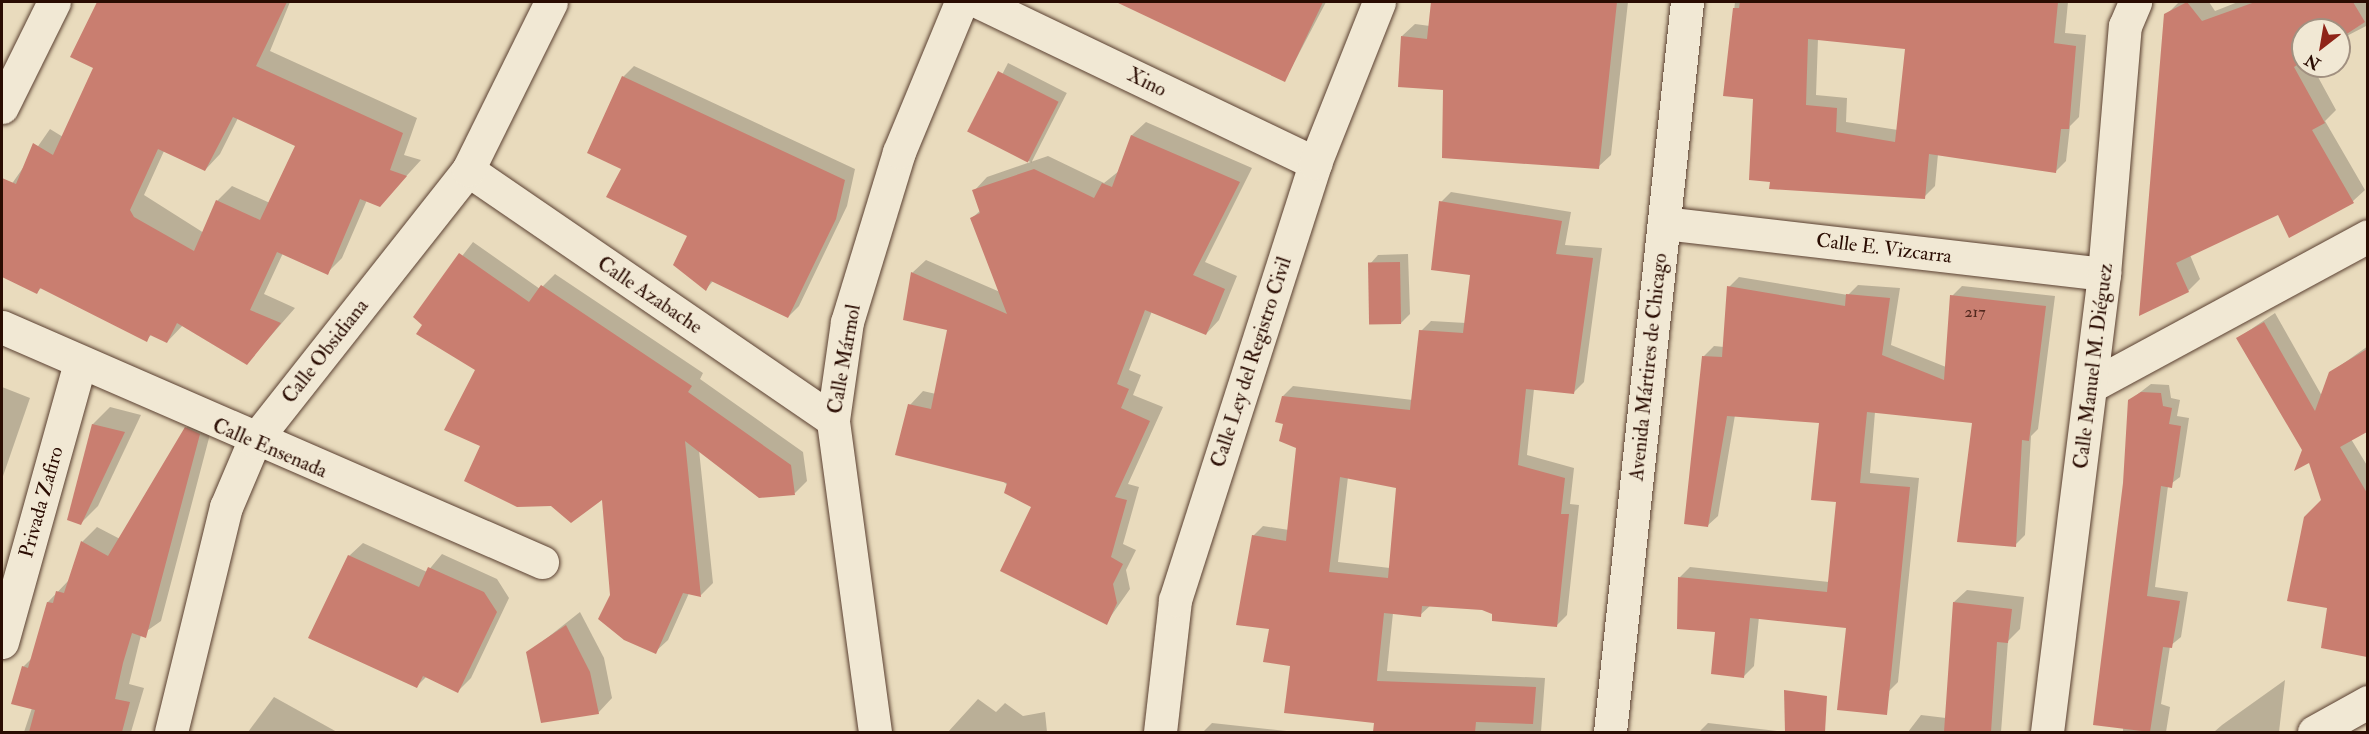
<!DOCTYPE html>
<meta charset="utf-8">
<style>
body{margin:0}
#map{position:relative;width:2369px;height:734px;overflow:hidden;background:#e9dbbd;font-family:"IM FELL Double Pica",serif}
div>[style]{position:absolute}
[style*='--x']{left:calc(var(--x)*1px);top:calc(var(--y)*1px);width:calc(var(--w)*1px);rotate:calc(var(--a)*1deg)}
.shadow>*{inset:0;background:#0003;transform-origin:0 0}
.building>*{inset:0;background:#c97e70;transform-origin:0 0}
.roads{filter:drop-shadow(0 0 2px #5a4031) drop-shadow(0 0 2px #5a4031)}
.street>*{height:33px;margin:-16.5px;padding:0 16.5px;transform-origin:16.5px;border-radius:16.5px;background:#f1e8d4}
.secondary>*{height:33px;margin:-16.5px;padding:0 16.5px;transform-origin:16.5px;border-radius:16.5px;background:#f1e8d4}
span{translate:-50% -50%;white-space:nowrap;text-align:center;line-height:1.15;-webkit-text-stroke:4.5px #f1e8d4;paint-order:stroke}
.number-label{font-size:16px;color:#52281e}
.number-label span{-webkit-text-stroke-width:0}
.street-label{font-size:20px;color:#2a0c02}
.frame{position:absolute;inset:0;border:3px solid #2a0c02;pointer-events:none}
.north{position:absolute;left:2291px;top:18px;width:60px;height:60px;box-sizing:border-box;background:#f1e8d4;border:2px solid #a19080;border-radius:50%;rotate:211deg;font-size:16px;font-weight:700;line-height:24px;text-align:center;color:#2a0c02}
.north::after{content:'';display:block;margin:auto;width:21px;height:27px;background:#8f2418;clip-path:polygon(50% 0,100% 100%,50% 72%,0 100%)}
</style>
<div id="map">
<div class="shadow">
<div style="clip-path:polygon(evenodd,100px 2px,290px 2px,270px 51px,417px 118px,404px 155px,421px 160px,379px 206px,367px 200px,342px 258px,327px 273px,283px 253px,264px 294px,295px 308px,247px 363px,183px 325px,167px 342px,152px 334px,146px 340px,42px 287px,37px 292px,2px 275px,2px 198px,50px 129px,63px 137px,95px 67px,72px 56px,100px 2px,238px 118px,297px 145px,270px 203px,232px 186px,217px 201px,204px 233px,144px 195px,164px 151px,205px 170px,220px 154px,238px 118px)"></div>
<div style="clip-path:polygon(1146px 2px,1326px 2px,1285px 80px,1141px 12px)"></div>
<div style="clip-path:polygon(1432px 2px,1628px 2px,1611px 155px,1598px 167px,1444px 88px,1402px 36px,1415px 24px,1430px 26px)"></div>
<div style="clip-path:polygon(evenodd,1735px 2px,1916px 2px,1913px 24px,1980px 24px,1983px 2px,2068px 2px,2065px 33px,2086px 35px,2079px 117px,2070px 126px,2066px 161px,2055px 172px,1938px 154px,1935px 186px,1924px 197px,1755px 98px,1725px 95px,1735px 2px,1818px 39px,1908px 40px,1898px 130px,1846px 122px,1847px 98px,1816px 95px,1818px 39px)"></div>
<div style="clip-path:polygon(2179px 2px,2209px 2px,2215px 11px,2238px 2px,2368px 2px,2368px 25px,2339px 40px,2339px 30px,2303px 30px,2303px 66px,2312px 66px,2336px 110px,2325px 121px,2365px 190px,2353px 201px,2278px 213px,2190px 255px,2200px 279px,2188px 291px,2140px 314px,2166px 15px)"></div>
<div style="left:1008px;top:63px;width:66px;height:78px;rotate:27deg"></div>
<div style="clip-path:polygon(634px 66px,855px 169px,847px 206px,799px 306px,788px 317px,714px 280px,706px 289px,689px 236px,623px 168px,623px 77px)"></div>
<div style="clip-path:polygon(1146px 122px,1252px 168px,1205px 262px,1237px 276px,1219px 320px,1206px 334px,1152px 311px,1129px 370px,1141px 375px,1133px 395px,1163px 407px,1128px 484px,1139px 487px,1123px 544px,1136px 550px,1126px 570px,1130px 589px,1106px 623px,1033px 506px,910px 405px,923px 391px,936px 394px,948px 329px,912px 273px,926px 260px,1000px 292px,972px 218px,981px 210px,974px 191px,987px 177px,1048px 156px,1104px 183px,1119px 171px,1132px 135px)"></div>
<div style="clip-path:polygon(evenodd,1451px 192px,1571px 212px,1565px 245px,1602px 248px,1584px 382px,1574px 392px,1534px 389px,1527px 455px,1574px 468px,1570px 504px,1579px 505px,1567px 615px,1557px 625px,1482px 609px,1431px 605px,1420px 615px,1393px 613px,1387px 671px,1545px 678px,1541px 732px,1374px 732px,1375px 722px,1292px 665px,1271px 628px,1253px 536px,1263px 526px,1289px 530px,1297px 447px,1285px 423px,1283px 396px,1293px 386px,1413px 400px,1421px 331px,1431px 321px,1466px 323px,1472px 273px,1441px 202px,1451px 192px,1348px 477px,1398px 487px,1390px 568px,1338px 562px,1348px 477px)"></div>
<div style="clip-path:polygon(473px 242px,540px 289px,555px 274px,703px 373px,700px 379px,803px 452px,807px 481px,795px 493px,699px 450px,713px 583px,701px 595px,689px 593px,668px 640px,655px 652px,611px 595px,604px 497px,482px 445px,477px 369px,415px 317px)"></div>
<div style="clip-path:polygon(1408px 254px,1410px 314px,1401px 323px,1370px 264px,1378px 255px)"></div>
<div style="clip-path:polygon(1739px 277px,1848px 295px,1858px 285px,1900px 288px,1891px 345px,1946px 367px,1952px 296px,1962px 286px,2055px 296px,2038px 429px,2031px 436px,2025px 535px,2015px 545px,1974px 421px,1875px 412px,1870px 473px,1919px 478px,1898px 682px,1888px 692px,1848px 626px,1759px 617px,1754px 666px,1744px 676px,1680px 577px,1690px 567px,1829px 582px,1838px 501px,1821px 421px,1735px 415px,1718px 516px,1707px 526px,1704px 356px,1714px 346px,1724px 347px,1729px 287px)"></div>
<div style="clip-path:polygon(2275px 313px,2322px 396px,2330px 373px,2368px 346px,2368px 430px,2351px 439px,2368px 467px,2368px 655px,2322px 647px,2329px 607px,2323px 500px,2314px 468px,2238px 338px)"></div>
<div style="clip-path:polygon(2151px 384px,2169px 385px,2171px 398px,2180px 400px,2177px 416px,2189px 418px,2180px 477px,2168px 486px,2155px 587px,2188px 592px,2181px 637px,2170px 646px,2161px 704px,2170px 707px,2166px 732px,2123px 732px,2130px 400px)"></div>
<div style="clip-path:polygon(2px 387px,30px 398px,2px 479px)"></div>
<div style="clip-path:polygon(110px 407px,141px 415px,98px 506px,81px 523px,93px 424px)"></div>
<div style="clip-path:polygon(201px 413px,214px 419px,161px 621px,141px 635px,138px 647px,129px 684px,144px 688px,131px 732px,24px 732px,32px 708px,23px 667px,33px 657px,48px 602px,70px 579px,82px 542px,97px 527px,120px 539px,186px 428px)"></div>
<div style="clip-path:polygon(363px 543px,427px 572px,442px 554px,497px 579px,509px 598px,471px 678px,458px 691px,427px 676px,417px 686px,349px 556px)"></div>
<div style="clip-path:polygon(1967px 590px,2024px 597px,2020px 629px,2008px 641px,2001px 732px,1908px 732px,1921px 715px,1946px 718px,1954px 602px)"></div>
<div style="clip-path:polygon(580px 612px,604px 658px,612px 698px,598px 713px,528px 653px)"></div>
<div style="clip-path:polygon(2285px 680px,2279px 732px,2214px 732px,2222px 725px)"></div>
<div style="clip-path:polygon(274px 697px,337px 732px,248px 732px)"></div>
<div style="clip-path:polygon(978px 699px,996px 712px,1005px 703px,1023px 716px,1045px 712px,1047px 732px,948px 732px)"></div>
<div style="clip-path:polygon(1212px 723px,1296px 732px,1203px 732px)"></div>
<div style="clip-path:polygon(1708px 723px,1777px 731px,1777px 732px,1699px 732px)"></div>
</div>
<div class="building">
<div style="clip-path:polygon(evenodd,97px 2px,287px 2px,256px 66px,403px 133px,390px 170px,407px 176px,380px 207px,360px 199px,328px 275px,277px 252px,250px 310px,281px 323px,247px 365px,177px 323px,167px 343px,150px 335px,147px 342px,40px 288px,37px 294px,2px 277px,2px 178px,16px 184px,33px 143px,53px 155px,93px 68px,70px 57px,97px 2px,233px 117px,295px 146px,260px 220px,216px 200px,194px 251px,134px 217px,130px 210px,158px 149px,205px 171px,233px 117px)"></div>
<div style="clip-path:polygon(1116px 2px,1323px 2px,1285px 82px)"></div>
<div style="clip-path:polygon(1431px 2px,1617px 2px,1599px 169px,1442px 158px,1443px 90px,1398px 87px,1401px 36px,1427px 39px)"></div>
<div style="clip-path:polygon(evenodd,1740px 2px,2058px 2px,2054px 43px,2076px 46px,2069px 129px,2061px 129px,2056px 173px,1929px 154px,1925px 199px,1769px 189px,1770px 182px,1749px 180px,1753px 99px,1723px 96px,1733px 8px,1739px 8px,1740px 2px,1808px 39px,1905px 49px,1895px 142px,1836px 132px,1837px 108px,1806px 105px,1808px 39px)"></div>
<div style="clip-path:polygon(2187px 2px,2202px 21px,2255px 2px,2353px 2px,2365px 22px,2339px 39px,2339px 30px,2303px 30px,2303px 61px,2294px 67px,2325px 123px,2312px 130px,2354px 203px,2289px 238px,2278px 215px,2176px 263px,2189px 292px,2139px 316px,2164px 14px)"></div>
<div style="left:998px;top:71px;width:68px;height:68px;rotate:27deg"></div>
<div style="clip-path:polygon(622px 76px,845px 180px,836px 219px,788px 318px,711px 281px,706px 291px,673px 265px,687px 236px,606px 197px,621px 169px,587px 153px)"></div>
<div style="clip-path:polygon(1131px 135px,1240px 182px,1193px 275px,1225px 289px,1206px 335px,1145px 310px,1117px 384px,1129px 389px,1121px 408px,1150px 421px,1115px 497px,1127px 500px,1111px 557px,1123px 564px,1113px 584px,1117px 603px,1107px 625px,1000px 571px,1031px 507px,1004px 493px,1007px 483px,895px 455px,908px 404px,931px 409px,947px 330px,903px 320px,911px 272px,1007px 314px,970px 218px,980px 213px,972px 190px,1034px 169px,1094px 198px,1102px 183px,1112px 187px)"></div>
<div style="clip-path:polygon(evenodd,1439px 201px,1562px 221px,1556px 254px,1593px 258px,1574px 394px,1526px 389px,1518px 465px,1565px 478px,1561px 514px,1569px 514px,1557px 627px,1492px 621px,1492px 614px,1482px 610px,1422px 606px,1421px 617px,1384px 613px,1377px 681px,1536px 687px,1533px 724px,1476px 722px,1475px 732px,1373px 732px,1374px 723px,1284px 713px,1290px 666px,1263px 662px,1269px 629px,1236px 625px,1252px 535px,1286px 541px,1296px 448px,1279px 441px,1283px 424px,1275px 422px,1282px 396px,1410px 410px,1419px 330px,1463px 333px,1470px 275px,1431px 270px,1439px 201px,1340px 477px,1396px 488px,1388px 578px,1329px 572px,1340px 477px)"></div>
<div style="clip-path:polygon(459px 253px,529px 302px,541px 285px,692px 386px,688px 392px,791px 465px,795px 495px,759px 498px,685px 441px,701px 597px,683px 593px,656px 654px,624px 640px,598px 619px,610px 595px,602px 500px,571px 523px,551px 506px,517px 507px,464px 481px,480px 446px,444px 430px,475px 370px,416px 334px,422px 325px,413px 317px)"></div>
<div style="left:1400px;top:262px;width:62px;height:32px;rotate:89deg"></div>
<div style="clip-path:polygon(1727px 286px,1845px 306px,1846px 294px,1890px 298px,1882px 355px,1944px 380px,1950px 295px,2046px 306px,2029px 441px,2022px 440px,2016px 547px,1957px 542px,1972px 423px,1867px 412px,1860px 483px,1910px 487px,1887px 715px,1837px 710px,1846px 628px,1750px 618px,1744px 678px,1711px 674px,1715px 632px,1677px 629px,1678px 577px,1827px 592px,1836px 502px,1811px 500px,1819px 423px,1727px 416px,1708px 527px,1684px 524px,1702px 356px,1722px 357px)"></div>
<div style="clip-path:polygon(2264px 322px,2315px 411px,2329px 372px,2367px 349px,2367px 432px,2340px 447px,2367px 493px,2367px 657px,2321px 648px,2327px 608px,2287px 601px,2304px 517px,2321px 500px,2309px 463px,2294px 471px,2302px 450px,2236px 338px)"></div>
<div style="clip-path:polygon(2141px 392px,2161px 393px,2163px 406px,2172px 408px,2169px 424px,2181px 426px,2172px 488px,2161px 486px,2147px 596px,2180px 601px,2172px 648px,2163px 647px,2150px 732px,2093px 725px,2123px 483px,2128px 400px)"></div>
<div style="clip-path:polygon(92px 424px,125px 432px,81px 525px,67px 520px)"></div>
<div style="clip-path:polygon(185px 427px,200px 434px,146px 638px,132px 633px,123px 663px,115px 699px,130px 702px,122px 732px,29px 732px,35px 710px,11px 704px,22px 666px,28px 668px,47px 602px,53px 603px,56px 591px,64px 593px,81px 541px,108px 556px)"></div>
<div style="clip-path:polygon(348px 555px,419px 587px,428px 567px,484px 592px,497px 612px,458px 693px,423px 676px,417px 688px,308px 638px)"></div>
<div style="clip-path:polygon(1953px 602px,2012px 609px,2008px 643px,1997px 642px,1991px 732px,1944px 732px)"></div>
<div style="clip-path:polygon(566px 625px,590px 672px,599px 714px,541px 723px,526px 652px)"></div>
<div style="clip-path:polygon(1784px 690px,1827px 696px,1825px 732px,1785px 732px)"></div>
</div>
<div class="roads">
<div class="street">
<div style="--x:979;--y:2;--w:373;--a:25.6"></div>
<div style="--x:2;--y:107;--w:117;--a:-63.7"></div>
<div style="--x:468;--y:170;--w:442;--a:34.4"></div>
<div style="--x:1664;--y:223;--w:443;--a:6.6"></div>
<div style="--x:2;--y:327;--w:589;--a:23.52"></div>
<div style="--x:2091;--y:386;--w:315;--a:-28.4"></div>
<div style="--x:2;--y:642;--w:290;--a:-74.4"></div>
<div style="--x:171;--y:732;--w:232;--a:-76.3"></div>
<div style="--x:226;--y:507;--w:72;--a:-67"></div>
<div style="--x:254;--y:441;--w:345;--a:-51.7"></div>
<div style="--x:468;--y:170;--w:187;--a:-63.7"></div>
<div style="--x:875;--y:732;--w:315;--a:-97.7"></div>
<div style="--x:833;--y:420;--w:99;--a:-81.9"></div>
<div style="--x:847;--y:322;--w:178;--a:-73"></div>
<div style="--x:899;--y:152;--w:162;--a:-67.5"></div>
<div style="--x:1160;--y:732;--w:133;--a:-83.5"></div>
<div style="--x:1175;--y:600;--w:459;--a:-72.2"></div>
<div style="--x:1315;--y:163;--w:173;--a:-68.3"></div>
<div style="--x:2047;--y:732;--w:462;--a:-82.9"></div>
<div style="--x:2104;--y:274;--w:249;--a:-85.2"></div>
<div style="--x:2125;--y:26;--w:26;--a:-67"></div>
<div style="--x:2314;--y:732;--w:62;--a:-29.1"></div>
</div>
<div class="secondary">
<div style="--x:1610;--y:732;--w:734;--a:-83.98"></div>
</div>
</div>
<div class="number-label">
<span style="left:1975px;top:312px">217</span>
</div>
<div class="street-label">
<span style="left:1147px;top:82px;rotate:26deg">Xino</span>
<span style="left:1884px;top:248px;rotate:7deg">Calle E. Vizcarra</span>
<span style="left:650px;top:295px;rotate:34deg">Calle Azabache</span>
<span style="left:325px;top:351px;rotate:-52deg">Calle Obsidiana</span>
<span style="left:844px;top:359px;rotate:-80deg">Calle Mármol</span>
<span style="left:1251px;top:362px;rotate:-72deg">Calle Ley del Registro Civil</span>
<span style="left:2093px;top:366px;rotate:-83deg">Calle Manuel M. Diéguez</span>
<span style="left:1648px;top:367px;rotate:-84deg">Avenida Mártires de Chicago</span>
<span style="left:270px;top:448px;rotate:23deg">Calle Ensenada</span>
<span style="left:41px;top:502px;rotate:-74deg">Privada Zafiro</span>
</div>
<div class="frame"></div>
<div class="north">N</div>
</div>
